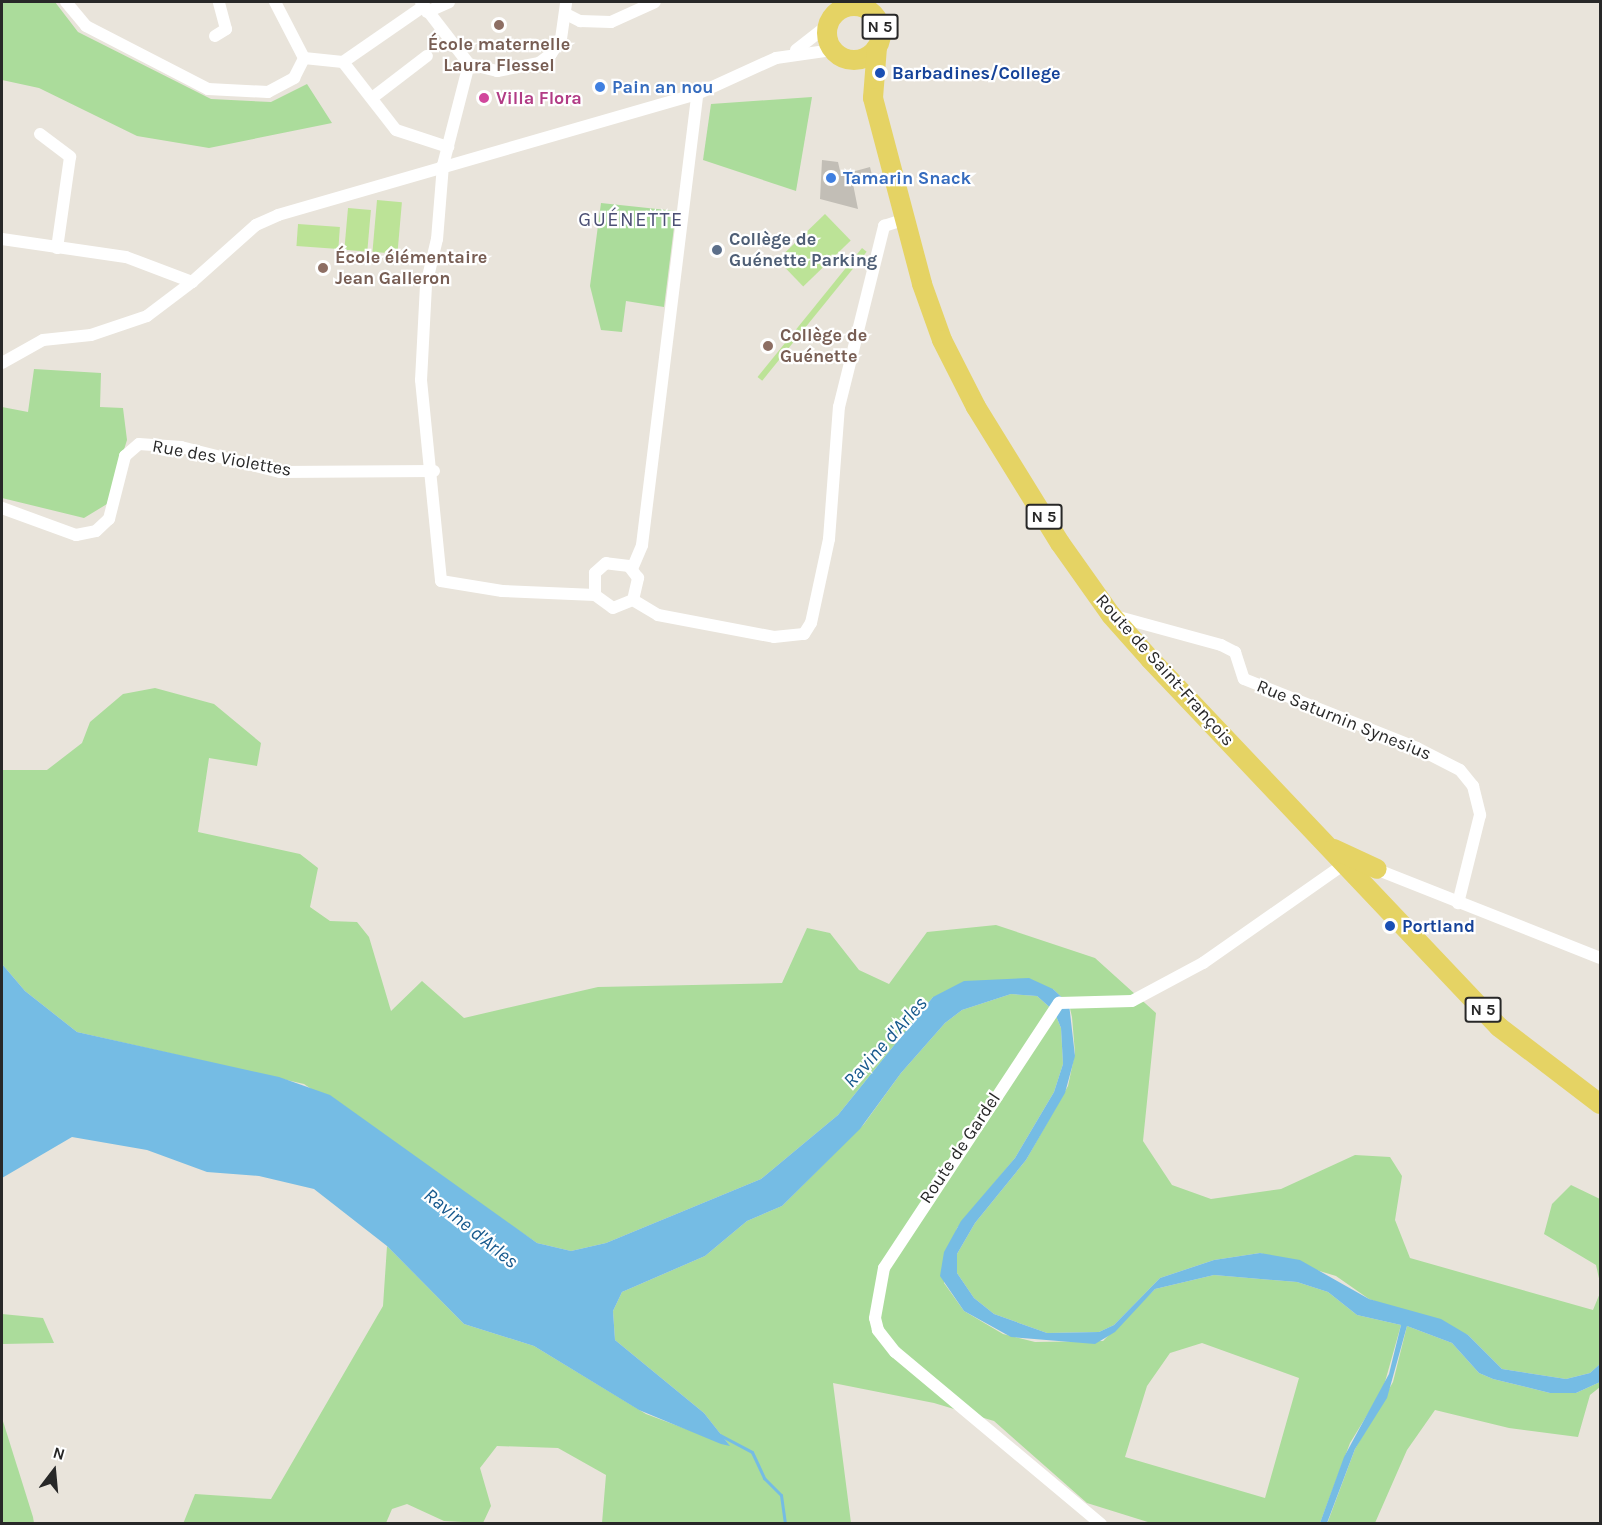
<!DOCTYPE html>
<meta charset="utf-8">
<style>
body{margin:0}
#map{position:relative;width:1602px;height:1525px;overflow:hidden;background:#e9e4db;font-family:Karla,sans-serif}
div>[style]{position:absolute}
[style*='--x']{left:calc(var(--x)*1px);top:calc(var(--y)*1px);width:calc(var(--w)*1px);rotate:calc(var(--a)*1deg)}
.green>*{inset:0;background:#abdc9b}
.pitch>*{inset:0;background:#bce397;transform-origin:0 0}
.water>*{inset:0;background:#75bce4}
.stream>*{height:3px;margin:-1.5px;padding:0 1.5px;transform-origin:1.5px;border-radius:1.5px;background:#75bce4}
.building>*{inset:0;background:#c2beb6}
.minor>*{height:12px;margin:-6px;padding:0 6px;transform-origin:6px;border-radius:6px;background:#fff}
.primary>*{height:20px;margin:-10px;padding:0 10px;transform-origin:10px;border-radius:10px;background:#e5d364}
.primary>.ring{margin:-10px;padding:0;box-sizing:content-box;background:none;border:20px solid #e5d364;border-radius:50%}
.dots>*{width:16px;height:16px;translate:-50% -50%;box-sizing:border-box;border:3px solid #fff;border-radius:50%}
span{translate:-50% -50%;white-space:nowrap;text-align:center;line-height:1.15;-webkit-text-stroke:4.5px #fff;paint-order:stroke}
.shield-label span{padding:2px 4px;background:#fff;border:2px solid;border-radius:4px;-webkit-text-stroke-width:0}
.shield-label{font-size:16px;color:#282828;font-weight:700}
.education-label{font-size:18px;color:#785e54;font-weight:700}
.left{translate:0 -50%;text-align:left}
.transit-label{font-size:18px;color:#164399;font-weight:700}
.shop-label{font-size:18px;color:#366cbe;font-weight:700}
.hotel-label{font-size:18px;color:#b23c85;font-weight:700}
.service-label{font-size:18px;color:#4e5e75;font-weight:700}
.street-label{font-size:18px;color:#282828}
.neighbourhood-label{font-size:20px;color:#4c5075;letter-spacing:1.5px}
.water-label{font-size:20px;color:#17598d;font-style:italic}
.frame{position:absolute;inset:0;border:3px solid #282828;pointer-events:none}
.north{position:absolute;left:24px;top:1441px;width:60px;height:60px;-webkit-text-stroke:4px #fff;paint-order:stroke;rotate:16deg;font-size:16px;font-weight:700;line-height:24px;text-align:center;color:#282828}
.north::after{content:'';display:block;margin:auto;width:21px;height:27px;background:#282828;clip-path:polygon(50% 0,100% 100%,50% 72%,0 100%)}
</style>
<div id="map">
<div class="green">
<div style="clip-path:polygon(2px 2px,55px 2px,78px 32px,211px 99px,271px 102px,307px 84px,332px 123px,209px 148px,137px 136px,39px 88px,2px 80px)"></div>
<div style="clip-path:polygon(812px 97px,796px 191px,703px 160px,711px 104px)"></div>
<div style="clip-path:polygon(601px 203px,676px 211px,664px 307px,626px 301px,622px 332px,601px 330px,590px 286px)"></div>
<div style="clip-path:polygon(34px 369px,101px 373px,100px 407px,123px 408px,127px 440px,107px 504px,84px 518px,2px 498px,2px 407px,28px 412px)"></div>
<div style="clip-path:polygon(155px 688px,214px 704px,261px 743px,257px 766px,209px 758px,198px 832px,300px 854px,318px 868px,310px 907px,330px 921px,357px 922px,369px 937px,391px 1011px,422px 981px,464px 1018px,598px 987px,782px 983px,807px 928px,830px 933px,859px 970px,889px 984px,927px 932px,996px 925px,1095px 958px,1156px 1013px,1143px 1141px,1172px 1185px,1211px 1199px,1281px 1189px,1355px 1155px,1390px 1157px,1402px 1176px,1395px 1220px,1410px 1258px,1593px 1310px,1600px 1293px,1600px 1364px,1590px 1373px,1566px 1379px,1502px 1369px,1468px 1335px,1369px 1299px,1336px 1276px,1260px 1253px,1214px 1260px,1160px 1278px,1114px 1325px,1099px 1332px,1047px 1333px,994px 1314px,974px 1298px,957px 1273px,957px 1254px,975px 1223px,1026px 1160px,1068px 1086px,1075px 1053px,1072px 1017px,1069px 1004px,1053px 989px,933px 997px,838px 1115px,761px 1179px,606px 1243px,571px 1251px,537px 1243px,304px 1084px,77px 1032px,25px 991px,2px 964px,2px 770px,47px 770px,82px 743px,90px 722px,123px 694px)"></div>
<div style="clip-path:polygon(evenodd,1011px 994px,1037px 996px,1054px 1011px,1061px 1028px,1063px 1064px,1054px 1092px,1015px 1158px,957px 1228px,944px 1283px,964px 1311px,1003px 1334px,1035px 1342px,1103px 1341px,1155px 1289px,1214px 1275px,1297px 1282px,1328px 1292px,1357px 1315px,1401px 1325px,1383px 1389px,1350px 1443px,1320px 1523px,1151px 1523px,1087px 1503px,994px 1421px,934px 1403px,833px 1383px,851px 1523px,602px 1523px,606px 1475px,558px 1448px,497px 1446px,480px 1468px,491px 1506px,483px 1523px,444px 1521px,407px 1504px,392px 1509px,386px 1523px,183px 1524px,195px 1494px,271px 1499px,383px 1306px,387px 1246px,464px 1324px,534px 1346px,646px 1414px,729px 1445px,704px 1413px,615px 1340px,613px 1311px,622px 1292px,705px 1256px,747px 1221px,782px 1206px,864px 1124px,901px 1073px,945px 1023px,962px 1010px,1011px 994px,1202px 1343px,1299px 1378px,1265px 1498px,1125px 1457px,1147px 1386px,1170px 1353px,1202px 1343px)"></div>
<div style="clip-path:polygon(1571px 1185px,1600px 1199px,1600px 1283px,1596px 1265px,1544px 1234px,1552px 1204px)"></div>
<div style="clip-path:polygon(2px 1314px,43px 1318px,54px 1343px,2px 1344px)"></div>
<div style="clip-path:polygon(1407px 1326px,1452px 1343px,1479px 1373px,1493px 1379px,1550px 1393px,1576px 1393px,1600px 1382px,1600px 1387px,1590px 1395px,1578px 1437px,1509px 1428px,1435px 1410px,1407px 1450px,1375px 1523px,1327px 1524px,1355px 1449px,1393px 1382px)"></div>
<div style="clip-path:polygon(2px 1418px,33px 1517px,34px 1523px,2px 1523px)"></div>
</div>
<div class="pitch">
<div style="left:377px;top:200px;width:25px;height:52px;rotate:5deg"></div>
<div style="left:348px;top:208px;width:23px;height:42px;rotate:5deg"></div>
<div style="left:825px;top:214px;width:37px;height:66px;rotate:46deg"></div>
<div style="left:298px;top:224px;width:42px;height:22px;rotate:4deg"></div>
<div style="left:862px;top:248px;width:6px;height:166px;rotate:39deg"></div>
</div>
<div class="water">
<div style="clip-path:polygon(2px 964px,25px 991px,77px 1032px,279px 1077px,330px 1095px,537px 1243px,571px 1251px,606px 1243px,761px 1179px,838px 1115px,933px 997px,964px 981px,1029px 978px,1053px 989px,1069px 1004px,1075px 1056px,1065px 1093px,1026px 1160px,975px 1223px,957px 1254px,957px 1273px,974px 1298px,994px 1314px,1047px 1333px,1099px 1332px,1114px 1325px,1160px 1278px,1214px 1260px,1260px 1253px,1300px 1260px,1369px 1299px,1441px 1319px,1468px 1335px,1502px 1369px,1566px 1379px,1590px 1373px,1600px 1364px,1600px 1382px,1576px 1393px,1550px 1393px,1493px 1379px,1479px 1373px,1452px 1343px,1407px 1326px,1387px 1398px,1355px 1449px,1327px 1523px,1320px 1523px,1344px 1457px,1389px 1374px,1401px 1325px,1357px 1315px,1328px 1292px,1297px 1282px,1214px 1275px,1155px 1289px,1115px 1332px,1095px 1344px,1011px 1337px,964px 1311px,940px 1276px,944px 1252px,961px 1221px,1015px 1158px,1054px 1092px,1063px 1064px,1061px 1028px,1054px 1011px,1037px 996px,1011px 994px,962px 1010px,945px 1023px,901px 1073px,860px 1129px,782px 1206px,747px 1221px,705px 1256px,622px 1292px,613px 1311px,615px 1340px,704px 1413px,730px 1446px,721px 1444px,639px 1410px,534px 1346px,464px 1324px,387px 1246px,314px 1189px,259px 1176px,207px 1172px,147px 1150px,72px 1137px,2px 1178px)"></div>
</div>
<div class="stream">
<div style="--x:720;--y:1435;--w:36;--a:28"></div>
<div style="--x:752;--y:1452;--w:29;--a:65"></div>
<div style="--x:764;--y:1478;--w:24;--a:45"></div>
<div style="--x:781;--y:1495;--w:29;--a:82"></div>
</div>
<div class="building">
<div style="clip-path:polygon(822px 160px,838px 162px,841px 175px,870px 167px,873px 179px,853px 184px,858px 209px,820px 199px)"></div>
</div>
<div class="minor">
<div style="--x:66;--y:2;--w:31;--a:50"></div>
<div style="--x:86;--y:26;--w:137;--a:27.3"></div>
<div style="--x:208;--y:89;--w:60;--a:2.9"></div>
<div style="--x:268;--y:92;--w:30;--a:-28"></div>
<div style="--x:294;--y:78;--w:22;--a:-63"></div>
<div style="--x:275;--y:2;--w:63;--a:62.6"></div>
<div style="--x:304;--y:58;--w:39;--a:6"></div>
<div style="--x:343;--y:62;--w:98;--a:-34.7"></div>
<div style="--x:421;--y:2;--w:78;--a:52.3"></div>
<div style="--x:469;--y:64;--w:29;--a:14"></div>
<div style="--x:497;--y:71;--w:43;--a:-10.8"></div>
<div style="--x:539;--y:63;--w:15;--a:-37"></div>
<div style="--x:551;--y:54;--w:18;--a:-56"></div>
<div style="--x:561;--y:39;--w:37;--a:-82"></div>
<div style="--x:427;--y:12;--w:24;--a:-24"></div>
<div style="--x:566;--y:14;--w:16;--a:27"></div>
<div style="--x:580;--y:21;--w:31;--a:2"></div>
<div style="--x:611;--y:22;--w:48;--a:-24.4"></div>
<div style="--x:215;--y:36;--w:13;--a:-32"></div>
<div style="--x:226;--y:29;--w:28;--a:-105"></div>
<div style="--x:796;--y:50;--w:39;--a:-38"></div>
<div style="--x:343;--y:62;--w:86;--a:52.1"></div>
<div style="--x:396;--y:130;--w:55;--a:18.1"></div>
<div style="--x:469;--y:64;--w:104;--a:104.4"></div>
<div style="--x:443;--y:165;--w:74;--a:94.6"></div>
<div style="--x:437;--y:239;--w:47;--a:103.4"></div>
<div style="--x:426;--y:285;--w:95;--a:93"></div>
<div style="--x:421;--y:380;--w:202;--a:84.3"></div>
<div style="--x:441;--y:581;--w:62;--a:9.3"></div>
<div style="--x:502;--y:591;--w:93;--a:2.5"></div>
<div style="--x:595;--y:595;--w:22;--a:36"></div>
<div style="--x:613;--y:608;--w:22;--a:-22"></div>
<div style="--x:633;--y:600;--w:23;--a:-77"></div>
<div style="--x:638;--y:578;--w:15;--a:-127"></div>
<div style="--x:629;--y:566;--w:23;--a:-173"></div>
<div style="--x:606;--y:563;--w:15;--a:138"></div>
<div style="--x:595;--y:573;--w:22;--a:90"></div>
<div style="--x:372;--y:98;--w:69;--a:-37.4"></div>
<div style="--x:40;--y:134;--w:38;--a:37"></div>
<div style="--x:70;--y:157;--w:92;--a:98.1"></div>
<div style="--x:2;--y:239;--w:125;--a:8.3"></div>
<div style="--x:126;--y:257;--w:71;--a:20.7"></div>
<div style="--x:192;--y:282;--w:86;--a:-41.7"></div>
<div style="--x:256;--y:225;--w:24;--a:-24"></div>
<div style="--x:278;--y:215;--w:436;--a:-16.1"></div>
<div style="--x:697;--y:94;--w:87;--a:-24.5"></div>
<div style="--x:776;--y:58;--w:58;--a:-8"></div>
<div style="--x:2;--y:363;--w:47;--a:-29.3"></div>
<div style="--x:43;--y:340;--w:48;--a:-5.9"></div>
<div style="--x:91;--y:335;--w:59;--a:-18.7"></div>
<div style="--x:147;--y:316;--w:56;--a:-37.1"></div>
<div style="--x:2;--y:508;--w:79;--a:20"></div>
<div style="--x:76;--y:535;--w:20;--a:-11"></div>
<div style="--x:96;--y:531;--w:18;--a:-43"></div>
<div style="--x:109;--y:519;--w:65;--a:-75.7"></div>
<div style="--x:125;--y:456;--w:18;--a:-41"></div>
<div style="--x:139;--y:444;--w:42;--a:4.1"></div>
<div style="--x:181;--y:447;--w:102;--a:14.2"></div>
<div style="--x:280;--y:472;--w:154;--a:-0.4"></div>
<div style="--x:632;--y:569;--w:26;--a:-67"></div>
<div style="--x:642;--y:545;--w:454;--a:-83"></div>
<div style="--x:633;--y:600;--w:29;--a:31"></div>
<div style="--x:658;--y:615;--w:118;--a:10.7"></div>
<div style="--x:774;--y:637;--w:30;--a:-6"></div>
<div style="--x:804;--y:634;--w:13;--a:-58"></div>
<div style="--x:811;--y:623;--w:86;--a:-77.9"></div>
<div style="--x:829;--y:539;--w:132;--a:-85.7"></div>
<div style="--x:839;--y:407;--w:187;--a:-76"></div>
<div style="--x:884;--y:226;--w:22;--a:-18"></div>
<div style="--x:1115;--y:616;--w:110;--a:15.3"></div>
<div style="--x:1221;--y:645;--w:16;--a:27"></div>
<div style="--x:1235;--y:652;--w:28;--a:72"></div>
<div style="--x:1244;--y:679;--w:186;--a:21.7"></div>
<div style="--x:1417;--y:748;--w:48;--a:27.1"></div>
<div style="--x:1460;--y:770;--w:21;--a:51"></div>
<div style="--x:1473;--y:786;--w:30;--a:76"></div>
<div style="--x:1480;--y:815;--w:91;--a:104"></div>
<div style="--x:1373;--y:868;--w:244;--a:21.6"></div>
<div style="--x:1101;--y:1524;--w:268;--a:-140.1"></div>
<div style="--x:895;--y:1352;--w:28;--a:-128"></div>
<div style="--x:878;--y:1330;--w:12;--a:-104"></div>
<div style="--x:875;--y:1318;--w:51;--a:-79.8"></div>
<div style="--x:884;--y:1268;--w:318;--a:-56.6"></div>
<div style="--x:1059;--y:1003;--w:73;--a:-1.6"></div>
<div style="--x:1132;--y:1001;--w:81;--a:-28.2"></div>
<div style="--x:1203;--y:963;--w:171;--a:-35"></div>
</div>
<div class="primary">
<div class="ring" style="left:827px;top:6px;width:34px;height:34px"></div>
<div style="--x:877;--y:47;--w:51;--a:94.5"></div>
<div style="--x:873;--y:98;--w:192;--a:75.2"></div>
<div style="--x:922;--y:284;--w:59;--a:70.3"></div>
<div style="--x:942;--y:340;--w:75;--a:63.1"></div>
<div style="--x:976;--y:407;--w:160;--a:58.3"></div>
<div style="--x:1060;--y:543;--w:88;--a:54.7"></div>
<div style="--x:1111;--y:615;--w:59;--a:48.4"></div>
<div style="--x:1150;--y:659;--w:507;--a:46.52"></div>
<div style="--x:1499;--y:1027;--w:127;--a:37.3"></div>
<div style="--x:1334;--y:849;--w:47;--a:24.9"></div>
</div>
<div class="dots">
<div style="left:499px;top:25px;background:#8d6e63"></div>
<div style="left:880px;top:73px;background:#1a4fb4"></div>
<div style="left:600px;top:87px;background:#3f7fe0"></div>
<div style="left:484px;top:98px;background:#d1479c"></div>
<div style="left:831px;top:178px;background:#3f7fe0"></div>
<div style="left:717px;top:250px;background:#5c6f8a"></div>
<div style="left:323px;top:268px;background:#8d6e63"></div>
<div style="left:768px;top:346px;background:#8d6e63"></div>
<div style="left:1390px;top:926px;background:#1a4fb4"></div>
</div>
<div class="shield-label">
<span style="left:880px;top:27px">N 5</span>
<span style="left:1044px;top:517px">N 5</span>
<span style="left:1483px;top:1010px">N 5</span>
</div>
<div class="education-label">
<span style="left:499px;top:55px">École maternelle<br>Laura Flessel</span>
<span class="left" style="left:335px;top:268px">École élémentaire<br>Jean Galleron</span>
<span class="left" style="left:780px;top:346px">Collège de<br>Guénette</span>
</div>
<div class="transit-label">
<span class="left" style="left:892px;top:73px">Barbadines/College</span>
<span class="left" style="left:1402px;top:926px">Portland</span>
</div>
<div class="shop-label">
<span class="left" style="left:612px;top:87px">Pain an nou</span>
<span class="left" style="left:843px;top:178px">Tamarin Snack</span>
</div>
<div class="hotel-label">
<span class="left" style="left:496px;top:98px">Villa Flora</span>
</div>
<div class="service-label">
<span class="left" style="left:729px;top:250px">Collège de<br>Guénette Parking</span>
</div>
<div class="street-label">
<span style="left:222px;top:458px;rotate:10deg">Rue des Violettes</span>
<span style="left:1165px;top:670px;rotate:48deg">Route de Saint-François</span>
<span style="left:1344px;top:720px;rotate:22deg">Rue Saturnin Synesius</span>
<span style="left:960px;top:1148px;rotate:-56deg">Route de Gardel</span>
</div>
<div class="neighbourhood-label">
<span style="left:631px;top:219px">GUÉNETTE</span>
</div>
<div class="water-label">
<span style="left:885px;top:1042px;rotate:-48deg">Ravine d'Arles</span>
<span style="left:471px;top:1228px;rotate:39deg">Ravine d'Arles</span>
</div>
<div class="frame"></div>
<div class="north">N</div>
</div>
